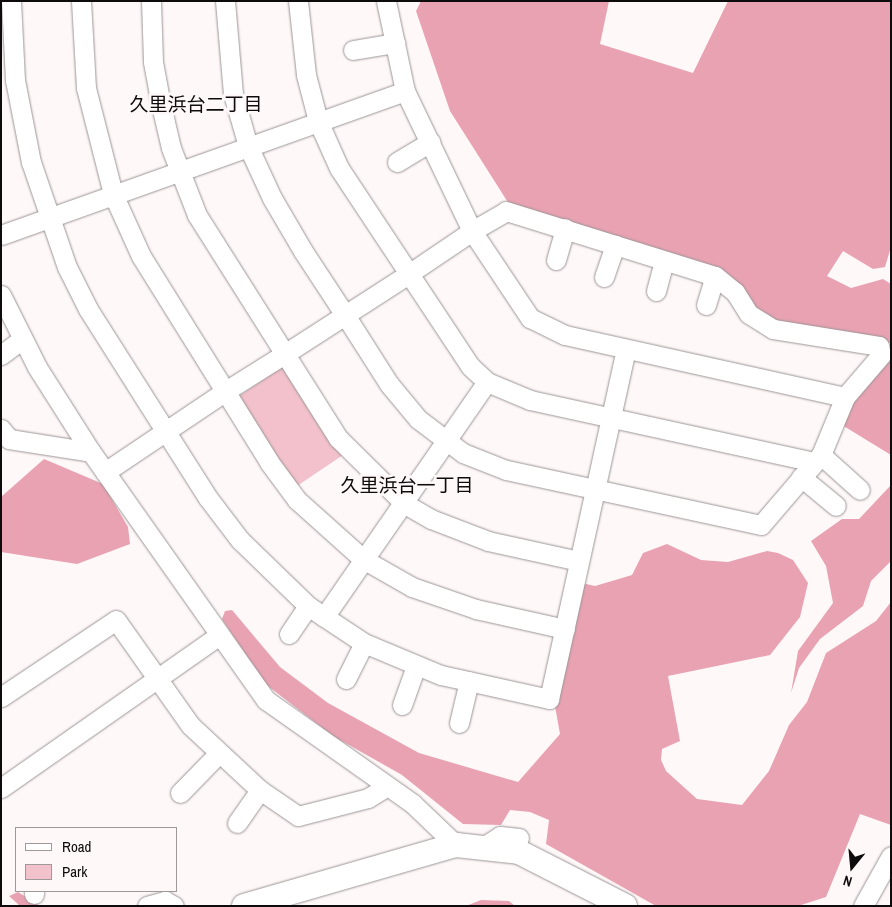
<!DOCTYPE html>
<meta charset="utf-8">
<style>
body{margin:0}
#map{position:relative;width:892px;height:907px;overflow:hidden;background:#fff8f9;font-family:"Archivo Narrow","Noto Sans JP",sans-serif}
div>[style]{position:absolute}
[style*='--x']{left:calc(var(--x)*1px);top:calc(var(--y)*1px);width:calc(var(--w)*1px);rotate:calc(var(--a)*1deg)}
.green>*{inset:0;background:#f2c1cb;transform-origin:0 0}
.forest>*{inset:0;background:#e9a2b2}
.roads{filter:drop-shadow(0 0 1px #9b9596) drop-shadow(0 0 1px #9b9596)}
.minor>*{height:19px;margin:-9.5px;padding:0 9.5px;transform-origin:9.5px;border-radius:9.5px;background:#fff}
.major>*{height:24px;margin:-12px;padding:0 12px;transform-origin:12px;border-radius:12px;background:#fff}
span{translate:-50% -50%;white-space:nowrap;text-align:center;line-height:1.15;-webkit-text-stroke:5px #fff8f9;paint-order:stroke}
.neighbourhood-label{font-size:19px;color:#0d0b0b}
.frame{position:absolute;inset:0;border:2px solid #0d0b0b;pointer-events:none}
.legend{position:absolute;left:15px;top:827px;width:162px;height:65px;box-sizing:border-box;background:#fff8f9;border:1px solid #9e999a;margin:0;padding:6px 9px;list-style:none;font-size:15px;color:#0d0b0b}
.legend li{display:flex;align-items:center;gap:10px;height:25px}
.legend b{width:25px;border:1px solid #9e999a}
.north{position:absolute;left:827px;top:842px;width:50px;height:50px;-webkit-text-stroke:4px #fff8f9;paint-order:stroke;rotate:197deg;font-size:14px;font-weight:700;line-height:20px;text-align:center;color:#0d0b0b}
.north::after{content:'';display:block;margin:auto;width:18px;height:22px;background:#0d0b0b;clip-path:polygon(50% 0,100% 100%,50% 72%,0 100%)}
</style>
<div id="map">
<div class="green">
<div style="left:285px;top:365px;width:107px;height:59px;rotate:56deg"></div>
</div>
<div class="forest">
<div style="clip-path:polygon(421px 1px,609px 1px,600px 44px,693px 73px,728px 1px,891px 1px,891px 247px,885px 267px,873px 269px,843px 251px,827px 276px,851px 288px,883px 279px,891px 284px,891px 343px,779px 323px,755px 310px,740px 289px,509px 204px,450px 111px,416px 11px)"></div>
<div style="clip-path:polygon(891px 351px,891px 455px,842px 425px,855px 394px)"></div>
<div style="clip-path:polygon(44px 459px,103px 484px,128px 527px,130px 544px,77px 564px,1px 552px,1px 497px)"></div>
<div style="clip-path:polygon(891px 485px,891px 561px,871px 581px,863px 606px,820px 639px,799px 668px,791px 693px,798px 651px,833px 603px,826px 566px,811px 541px,842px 519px,859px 519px)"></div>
<div style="clip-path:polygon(667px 544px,701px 560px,728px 562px,767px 551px,778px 553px,793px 560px,808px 583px,800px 617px,770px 655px,668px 676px,680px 741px,662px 749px,661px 760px,666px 771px,697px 799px,742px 805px,769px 771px,789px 725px,807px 702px,826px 653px,876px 621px,891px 602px,891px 825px,860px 814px,826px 897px,798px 906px,656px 906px,546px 844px,549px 820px,530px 812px,510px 810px,501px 825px,463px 824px,402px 775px,333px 736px,264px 683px,222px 619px,225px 611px,232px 610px,280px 667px,328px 703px,419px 753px,518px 782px,560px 734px,555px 706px,582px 583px,595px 586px,632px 575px,643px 553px)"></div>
<div style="clip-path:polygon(18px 892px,40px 906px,20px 906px,9px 896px)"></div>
<div style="clip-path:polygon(481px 900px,509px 901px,515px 906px,466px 906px)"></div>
</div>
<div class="roads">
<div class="minor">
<div style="--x:11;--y:1;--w:79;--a:87.1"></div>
<div style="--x:15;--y:80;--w:84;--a:79"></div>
<div style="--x:31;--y:162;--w:111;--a:71.1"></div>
<div style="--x:67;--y:267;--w:47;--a:63.4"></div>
<div style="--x:88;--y:309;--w:224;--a:57.6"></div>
<div style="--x:208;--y:498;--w:53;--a:52.7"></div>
<div style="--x:240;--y:540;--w:95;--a:44.1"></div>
<div style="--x:308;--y:606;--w:67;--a:33.5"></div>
<div style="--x:364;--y:643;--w:83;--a:22.6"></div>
<div style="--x:441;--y:675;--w:111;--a:12.5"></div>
<div style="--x:549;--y:699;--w:358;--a:-77.6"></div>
<div style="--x:81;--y:1;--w:87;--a:86.7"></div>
<div style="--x:86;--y:88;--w:109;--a:75.7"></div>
<div style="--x:113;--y:194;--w:68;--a:65.7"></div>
<div style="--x:141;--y:256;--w:243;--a:58.1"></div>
<div style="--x:269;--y:462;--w:47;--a:53.6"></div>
<div style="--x:297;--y:500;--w:89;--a:41.8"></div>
<div style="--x:363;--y:559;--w:56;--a:29.7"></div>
<div style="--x:412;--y:587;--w:68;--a:19"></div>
<div style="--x:476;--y:609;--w:91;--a:12.7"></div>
<div style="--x:151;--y:1;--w:61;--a:88.1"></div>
<div style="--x:153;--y:62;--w:44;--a:79.5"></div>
<div style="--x:161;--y:105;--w:44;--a:76.9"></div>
<div style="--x:171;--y:148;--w:72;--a:68.8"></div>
<div style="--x:197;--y:215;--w:264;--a:57.7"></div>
<div style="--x:338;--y:438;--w:94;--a:44.6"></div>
<div style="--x:405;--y:504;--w:30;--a:30"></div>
<div style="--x:431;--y:519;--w:61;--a:21.1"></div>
<div style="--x:488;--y:541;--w:93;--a:12.4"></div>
<div style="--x:298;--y:1;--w:74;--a:83.8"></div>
<div style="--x:306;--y:75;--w:48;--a:75.4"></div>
<div style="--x:318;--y:121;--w:51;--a:65.9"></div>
<div style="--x:339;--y:168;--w:237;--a:56.5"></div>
<div style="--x:470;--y:366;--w:23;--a:43"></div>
<div style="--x:487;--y:382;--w:47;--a:22.7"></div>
<div style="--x:530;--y:400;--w:291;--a:12.3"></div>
<div style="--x:386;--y:1;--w:92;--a:78.1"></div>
<div style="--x:405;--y:91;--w:155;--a:64.4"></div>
<div style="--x:472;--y:231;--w:105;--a:56.3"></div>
<div style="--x:530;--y:318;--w:39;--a:26"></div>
<div style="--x:565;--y:335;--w:287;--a:12.5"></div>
<div style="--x:353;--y:50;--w:43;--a:-9.5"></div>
<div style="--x:397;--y:162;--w:39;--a:-31"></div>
<div style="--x:1;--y:235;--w:429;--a:-19.6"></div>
<div style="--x:556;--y:260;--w:33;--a:-74"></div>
<div style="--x:604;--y:277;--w:34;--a:-71"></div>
<div style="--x:656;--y:291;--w:31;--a:-75"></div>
<div style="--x:1;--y:295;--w:80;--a:63.4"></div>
<div style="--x:37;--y:367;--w:101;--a:57.6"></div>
<div style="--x:91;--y:452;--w:304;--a:54.8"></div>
<div style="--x:266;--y:700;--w:179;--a:35.2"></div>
<div style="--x:412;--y:803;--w:61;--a:43.7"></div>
<div style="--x:706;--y:305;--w:30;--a:-73"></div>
<div style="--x:1;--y:355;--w:26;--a:-37"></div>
<div style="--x:1;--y:429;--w:13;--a:51"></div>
<div style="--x:9;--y:439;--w:83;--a:9"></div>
<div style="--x:821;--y:455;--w:52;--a:41.9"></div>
<div style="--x:105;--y:472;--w:143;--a:-33.9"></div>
<div style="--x:224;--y:392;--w:70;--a:-32.1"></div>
<div style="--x:283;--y:355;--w:148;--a:-32.8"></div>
<div style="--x:407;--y:275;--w:78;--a:-34.1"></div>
<div style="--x:472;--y:231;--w:39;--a:-30"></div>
<div style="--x:506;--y:211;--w:219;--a:17.3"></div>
<div style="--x:715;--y:276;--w:26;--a:39"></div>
<div style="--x:735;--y:292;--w:26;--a:58"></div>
<div style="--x:749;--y:314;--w:28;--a:32"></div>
<div style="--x:773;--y:329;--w:107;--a:9.1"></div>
<div style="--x:879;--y:346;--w:9;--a:77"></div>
<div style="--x:881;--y:355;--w:55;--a:130.6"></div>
<div style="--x:845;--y:397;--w:63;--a:112.5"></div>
<div style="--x:821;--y:455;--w:92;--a:130.6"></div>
<div style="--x:761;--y:525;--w:261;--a:-167.8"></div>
<div style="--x:506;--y:470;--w:46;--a:-158.4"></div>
<div style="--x:463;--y:453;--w:56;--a:-142.9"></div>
<div style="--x:418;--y:419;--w:45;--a:-129.6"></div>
<div style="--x:389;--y:384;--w:82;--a:-122.5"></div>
<div style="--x:345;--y:315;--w:77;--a:-123.3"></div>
<div style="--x:303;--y:251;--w:61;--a:-120.3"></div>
<div style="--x:272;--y:198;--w:57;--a:-114.8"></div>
<div style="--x:248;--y:146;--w:54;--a:-106.1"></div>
<div style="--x:233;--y:94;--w:93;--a:-94.9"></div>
<div style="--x:801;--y:477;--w:45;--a:39.6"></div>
<div style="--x:324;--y:617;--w:286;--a:-55.3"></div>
<div style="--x:289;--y:634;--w:34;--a:-56"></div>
<div style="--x:346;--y:679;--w:40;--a:-63.4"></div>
<div style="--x:1;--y:697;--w:138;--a:-33.8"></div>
<div style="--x:116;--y:620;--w:128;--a:54.8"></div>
<div style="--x:190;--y:725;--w:96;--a:42.9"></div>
<div style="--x:260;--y:790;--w:46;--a:34.4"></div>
<div style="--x:298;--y:816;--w:72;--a:-14.4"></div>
<div style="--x:368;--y:798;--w:22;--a:-32"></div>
<div style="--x:402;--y:705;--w:41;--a:-70.3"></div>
<div style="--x:459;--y:723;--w:43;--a:-76.6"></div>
<div style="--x:1;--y:788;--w:265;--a:-35"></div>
<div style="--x:180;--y:793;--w:54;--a:-45.7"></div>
<div style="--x:237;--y:823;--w:40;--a:-55.1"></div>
<div style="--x:483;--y:847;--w:20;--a:-33"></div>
<div style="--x:500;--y:836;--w:19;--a:6"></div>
<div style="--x:34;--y:894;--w:3;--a:-90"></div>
<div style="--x:147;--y:906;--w:19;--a:-16"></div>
<div style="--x:165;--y:901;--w:10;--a:29"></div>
<div style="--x:863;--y:906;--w:57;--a:-60.8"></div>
</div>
<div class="major">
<div style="--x:244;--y:906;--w:221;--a:-16.1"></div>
<div style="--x:456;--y:845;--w:63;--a:6.3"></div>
<div style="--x:519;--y:852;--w:119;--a:27"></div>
</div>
</div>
<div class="neighbourhood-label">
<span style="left:196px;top:105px">久里浜台二丁目</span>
<span style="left:407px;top:486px">久里浜台一丁目</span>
</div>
<div class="frame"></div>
<ul class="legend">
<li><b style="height:6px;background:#fff"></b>Road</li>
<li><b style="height:14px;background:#f2c1cb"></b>Park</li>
</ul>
<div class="north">N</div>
</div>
